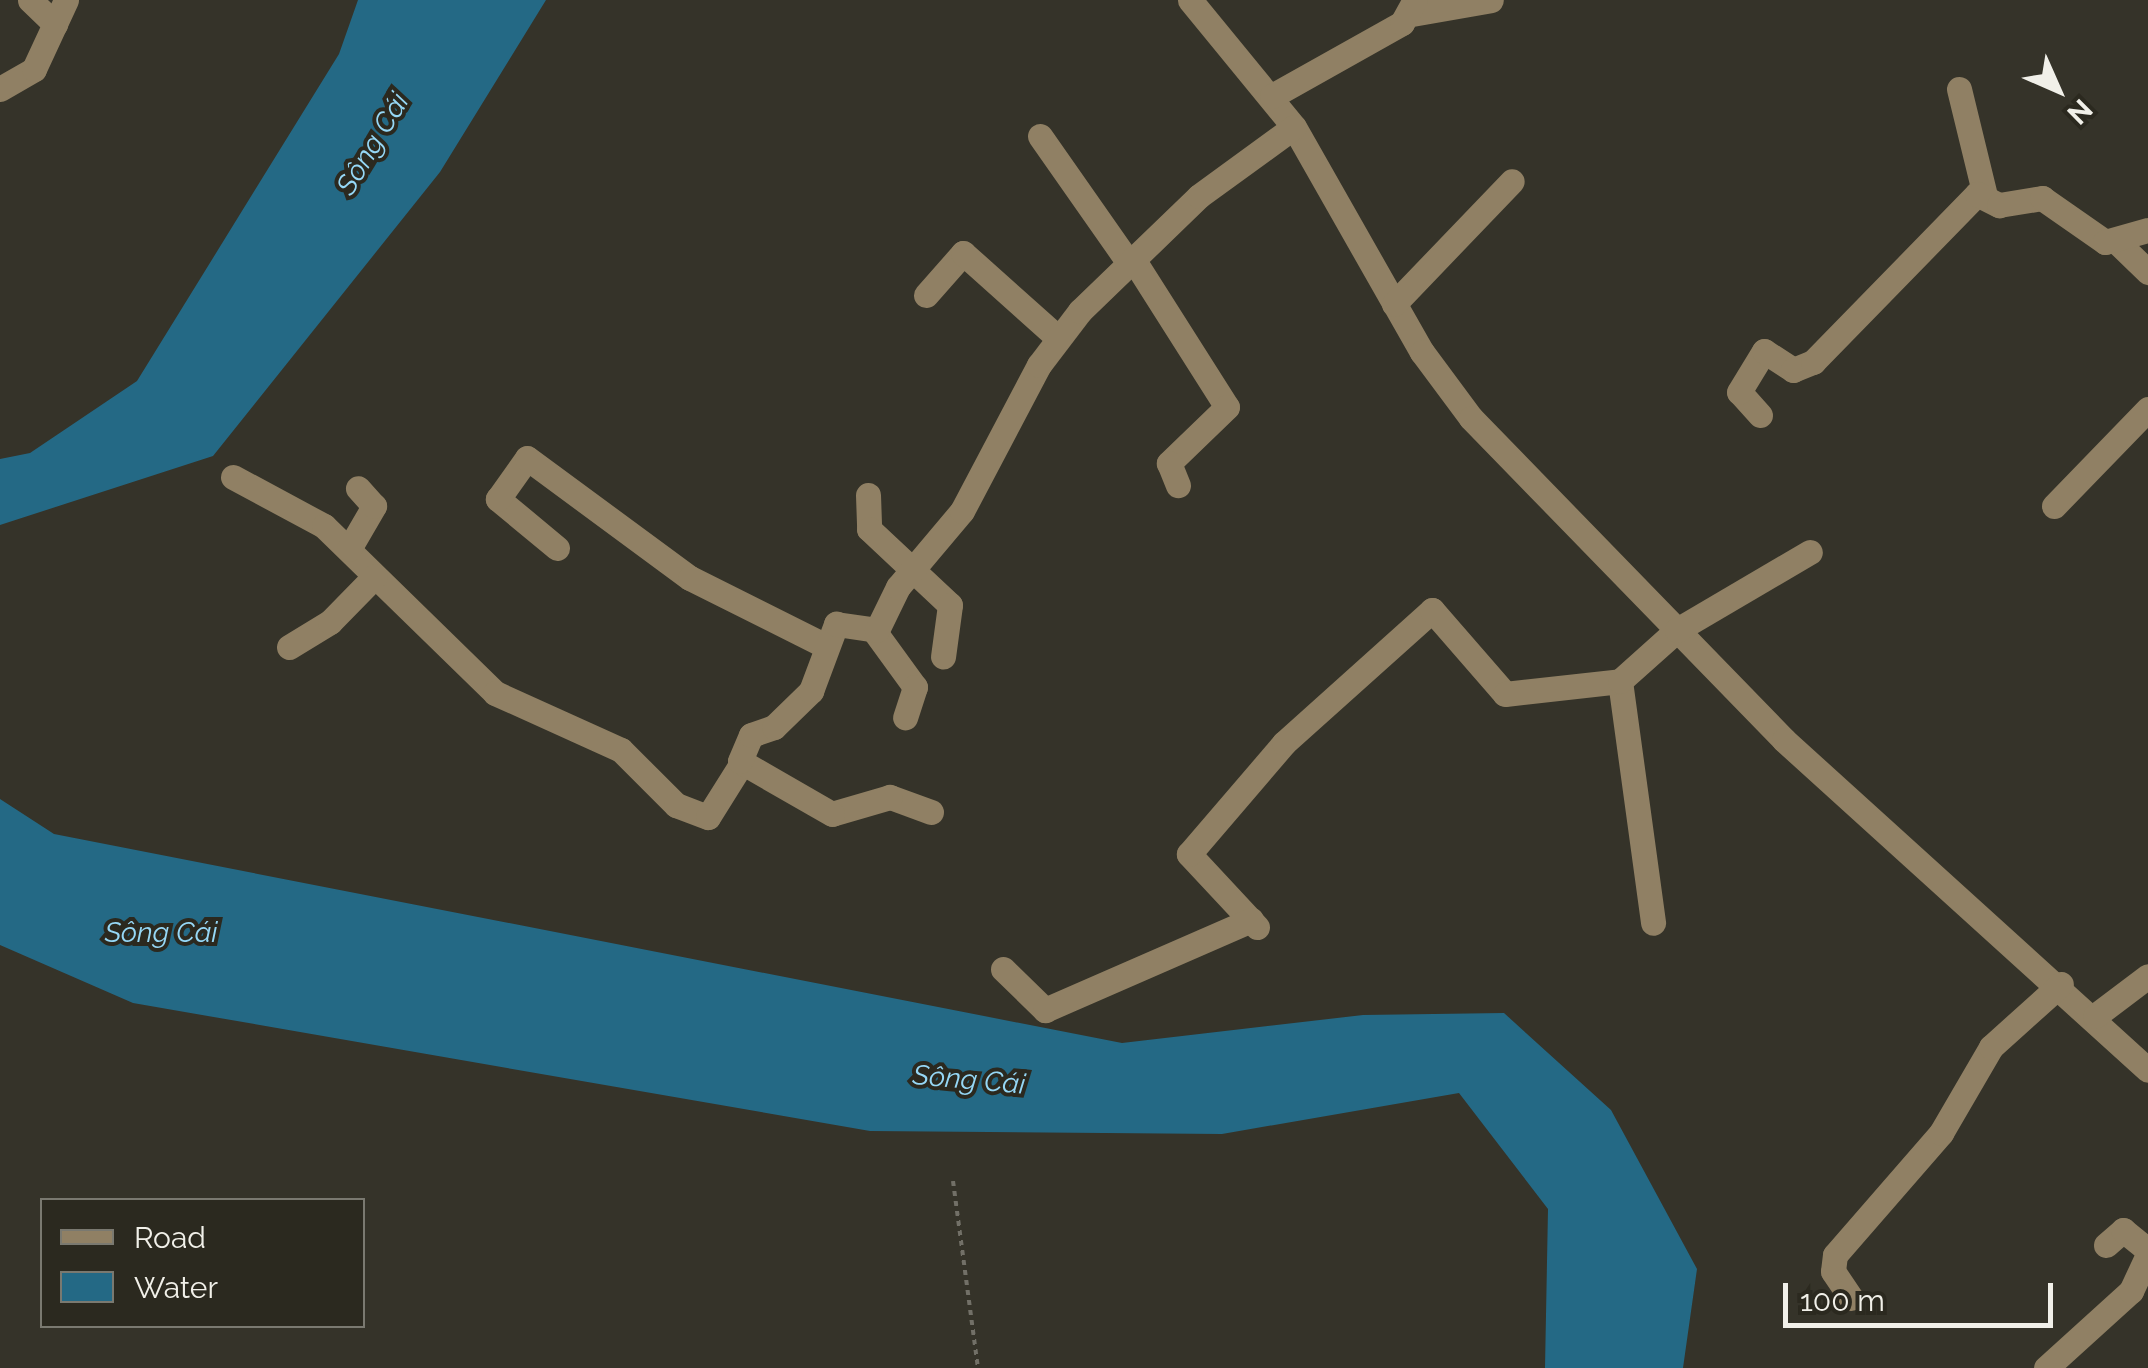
<!DOCTYPE html>
<meta charset="utf-8">
<style>
body{margin:0}
#map{position:relative;width:2148px;height:1368px;overflow:hidden;background:#353329;font-family:Raleway,sans-serif}
div>[style]{position:absolute}
[style*='--x']{left:calc(var(--x)*1px);top:calc(var(--y)*1px);width:calc(var(--w)*1px);rotate:calc(var(--a)*1deg)}
.water>*{inset:0;background:#246985}
.path>*{height:4px;margin-top:-2px;transform-origin:0;background:repeating-linear-gradient(90deg,#727067 0 5px,transparent 0 10px)}
.minor>*{height:25px;margin:-12.5px;padding:0 12.5px;transform-origin:12.5px;border-radius:12.5px;background:#908064}
span{translate:-50% -50%;white-space:nowrap;text-align:center;line-height:1.15;-webkit-text-stroke:8px #2b291f;paint-order:stroke}
.water-label{font-size:28px;color:#96d8f6;font-style:italic}
.legend{position:absolute;left:40px;top:1198px;width:325px;height:130px;box-sizing:border-box;background:#2b291f;border:2px solid #7a7970;margin:0;padding:12px 18px;list-style:none;font-size:30px;color:#f1f0e9}
.legend li{display:flex;align-items:center;gap:20px;height:50px}
.legend b{width:50px;border:2px solid #7a7970}
.north{position:absolute;left:2008px;top:40px;width:100px;height:100px;-webkit-text-stroke:8px #2b291f;paint-order:stroke;rotate:135deg;font-size:28px;font-weight:700;line-height:40px;text-align:center;color:#f1f0e9}
.north::after{content:'';display:block;margin:auto;width:35px;height:45px;background:#f1f0e9;clip-path:polygon(50% 0,100% 100%,50% 72%,0 100%)}
.scale{position:absolute;left:1783px;top:1283px;width:270px;height:45px;box-sizing:border-box;border:5px solid #f1f0e9;border-top:0;padding-left:12px;font-size:30px;line-height:35px;white-space:nowrap;color:#f1f0e9;-webkit-text-stroke:8px #2b291f;paint-order:stroke}
</style>
<div id="map">
<div class="water">
<div style="clip-path:polygon(358px 0,546px 0,440px 172px,213px 456px,0 525px,0 459px,30px 453px,137px 381px,339px 54px)"></div>
<div style="clip-path:polygon(0 799px,54px 834px,1122px 1043px,1363px 1015px,1504px 1013px,1611px 1110px,1697px 1269px,1683px 1368px,1545px 1368px,1548px 1209px,1459px 1093px,1222px 1134px,870px 1131px,133px 1003px,0 945px)"></div>
</div>
<div class="path">
<div style="--x:953;--y:1181;--w:189;--a:82.4"></div>
</div>
<div class="minor">
<div style="--x:30;--y:0;--w:35;--a:44"></div>
<div style="--x:1190;--y:0;--w:164;--a:50.7"></div>
<div style="--x:1294;--y:127;--w:259;--a:60.4"></div>
<div style="--x:1422;--y:352;--w:82;--a:53.4"></div>
<div style="--x:1471;--y:418;--w:449;--a:45.8"></div>
<div style="--x:1784;--y:740;--w:491;--a:42.2"></div>
<div style="--x:1412;--y:14;--w:80;--a:-10"></div>
<div style="--x:0;--y:89;--w:39;--a:-30"></div>
<div style="--x:34;--y:69;--w:76;--a:-65.1"></div>
<div style="--x:1959;--y:89;--w:110;--a:76.3"></div>
<div style="--x:1272;--y:96;--w:149;--a:-29.3"></div>
<div style="--x:1402;--y:23;--w:26;--a:-61"></div>
<div style="--x:1040;--y:136;--w:155;--a:55"></div>
<div style="--x:2116;--y:241;--w:45;--a:44.1"></div>
<div style="--x:1133;--y:259;--w:175;--a:57.6"></div>
<div style="--x:1227;--y:407;--w:81;--a:136"></div>
<div style="--x:1169;--y:463;--w:24;--a:68"></div>
<div style="--x:926;--y:295;--w:56;--a:-48.6"></div>
<div style="--x:963;--y:253;--w:127;--a:41.8"></div>
<div style="--x:1394;--y:304;--w:170;--a:-46.2"></div>
<div style="--x:1760;--y:415;--w:31;--a:-132"></div>
<div style="--x:1739;--y:392;--w:48;--a:-58.6"></div>
<div style="--x:1764;--y:351;--w:35;--a:33"></div>
<div style="--x:1793;--y:370;--w:22;--a:-22"></div>
<div style="--x:1813;--y:362;--w:235;--a:-45.7"></div>
<div style="--x:1977;--y:194;--w:25;--a:27"></div>
<div style="--x:1999;--y:205;--w:44;--a:-9.2"></div>
<div style="--x:2042;--y:198;--w:77;--a:34.9"></div>
<div style="--x:2105;--y:242;--w:45;--a:-15.6"></div>
<div style="--x:233;--y:477;--w:103;--a:28.3"></div>
<div style="--x:324;--y:526;--w:239;--a:44.3"></div>
<div style="--x:495;--y:693;--w:138;--a:24.3"></div>
<div style="--x:621;--y:750;--w:78;--a:45"></div>
<div style="--x:676;--y:805;--w:34;--a:21"></div>
<div style="--x:708;--y:817;--w:60;--a:-57.9"></div>
<div style="--x:868;--y:495;--w:34;--a:88"></div>
<div style="--x:869;--y:529;--w:111;--a:43.2"></div>
<div style="--x:950;--y:605;--w:52;--a:97.7"></div>
<div style="--x:2054;--y:506;--w:135;--a:-45.9"></div>
<div style="--x:557;--y:548;--w:77;--a:-140.3"></div>
<div style="--x:498;--y:499;--w:50;--a:-54.7"></div>
<div style="--x:527;--y:458;--w:202;--a:36.4"></div>
<div style="--x:690;--y:578;--w:148;--a:26.6"></div>
<div style="--x:349;--y:549;--w:50;--a:-59.8"></div>
<div style="--x:374;--y:506;--w:24;--a:-132"></div>
<div style="--x:875;--y:632;--w:68;--a:54"></div>
<div style="--x:915;--y:687;--w:32;--a:108"></div>
<div style="--x:289;--y:647;--w:48;--a:-31.4"></div>
<div style="--x:330;--y:622;--w:64;--a:-45.6"></div>
<div style="--x:1620;--y:681;--w:244;--a:82.2"></div>
<div style="--x:931;--y:812;--w:44;--a:-159.9"></div>
<div style="--x:890;--y:797;--w:60;--a:163.7"></div>
<div style="--x:832;--y:814;--w:106;--a:-150.1"></div>
<div style="--x:740;--y:761;--w:28;--a:-67"></div>
<div style="--x:751;--y:735;--w:24;--a:-19"></div>
<div style="--x:774;--y:727;--w:52;--a:-44.2"></div>
<div style="--x:811;--y:691;--w:72;--a:-69.5"></div>
<div style="--x:836;--y:624;--w:41;--a:8.3"></div>
<div style="--x:877;--y:630;--w:48;--a:-64"></div>
<div style="--x:898;--y:587;--w:99;--a:-49.9"></div>
<div style="--x:962;--y:511;--w:165;--a:-62.2"></div>
<div style="--x:1039;--y:365;--w:68;--a:-52.8"></div>
<div style="--x:1080;--y:311;--w:165;--a:-44"></div>
<div style="--x:1199;--y:196;--w:117;--a:-36"></div>
<div style="--x:1257;--y:927;--w:100;--a:-133"></div>
<div style="--x:1189;--y:854;--w:146;--a:-49.4"></div>
<div style="--x:1284;--y:743;--w:199;--a:-41.9"></div>
<div style="--x:1432;--y:610;--w:111;--a:49"></div>
<div style="--x:1505;--y:694;--w:116;--a:-6.4"></div>
<div style="--x:1620;--y:681;--w:76;--a:-41.8"></div>
<div style="--x:1677;--y:630;--w:154;--a:-30.4"></div>
<div style="--x:1003;--y:969;--w:59;--a:44.3"></div>
<div style="--x:1045;--y:1010;--w:225;--a:-23.6"></div>
<div style="--x:2095;--y:1016;--w:66;--a:-37"></div>
<div style="--x:2106;--y:1245;--w:23;--a:-41"></div>
<div style="--x:2123;--y:1230;--w:32;--a:39"></div>
<div style="--x:1851;--y:1298;--w:32;--a:-124"></div>
<div style="--x:1833;--y:1271;--w:16;--a:-83"></div>
<div style="--x:1835;--y:1255;--w:162;--a:-49"></div>
<div style="--x:1941;--y:1133;--w:99;--a:-59.8"></div>
<div style="--x:1991;--y:1047;--w:94;--a:-42"></div>
<div style="--x:2046;--y:1368;--w:115;--a:-42.2"></div>
<div style="--x:2131;--y:1291;--w:40;--a:-65"></div>
</div>
<div class="water-label">
<span style="left:373px;top:144px;rotate:-59deg">Sông Cái</span>
<span style="left:161px;top:933px">Sông Cái</span>
<span style="left:969px;top:1080px;rotate:5deg">Sông Cái</span>
</div>
<ul class="legend">
<li><b style="height:12px;background:#908064"></b>Road</li>
<li><b style="height:28px;background:#246985"></b>Water</li>
</ul>
<div class="north">N</div>
<div class="scale">100 m</div>
</div>
